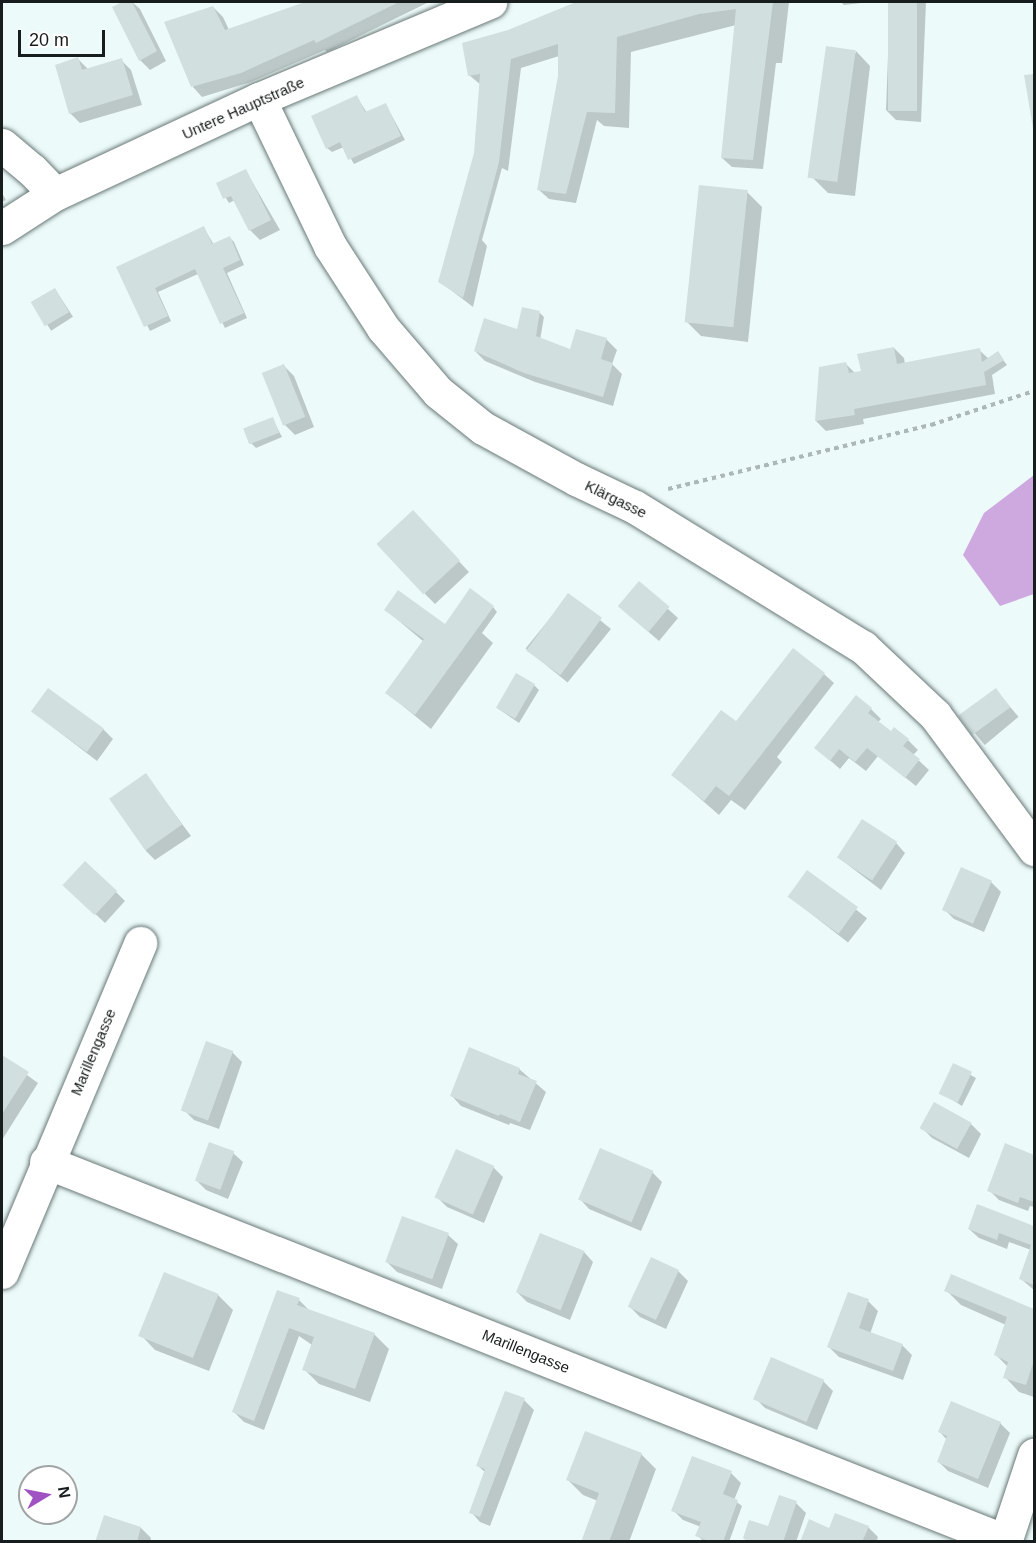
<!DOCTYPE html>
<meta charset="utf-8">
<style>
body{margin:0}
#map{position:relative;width:1036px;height:1543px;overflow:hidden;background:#ecfbfa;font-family:Helvetica,sans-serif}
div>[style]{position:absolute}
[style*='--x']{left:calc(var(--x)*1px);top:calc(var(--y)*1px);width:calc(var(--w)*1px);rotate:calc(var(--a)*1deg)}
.water>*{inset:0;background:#cda9df}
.shadow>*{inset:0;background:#0003;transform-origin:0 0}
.building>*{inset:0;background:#d1e0df;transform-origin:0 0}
.path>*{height:4px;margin-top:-2px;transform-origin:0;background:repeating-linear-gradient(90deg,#acb8b7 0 4.5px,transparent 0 9px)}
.roads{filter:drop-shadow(0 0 2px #6a7877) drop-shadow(0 0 2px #6a7877)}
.minor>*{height:33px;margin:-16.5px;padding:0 16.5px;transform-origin:16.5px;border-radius:16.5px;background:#fff}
span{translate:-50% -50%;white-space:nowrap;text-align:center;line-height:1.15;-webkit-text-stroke:6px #fff;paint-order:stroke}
.street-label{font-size:15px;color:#171d1c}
.frame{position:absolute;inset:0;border:3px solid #171d1c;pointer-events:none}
.north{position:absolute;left:18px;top:1465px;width:60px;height:60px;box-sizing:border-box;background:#fff;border:2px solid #a2a5a4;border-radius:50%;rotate:80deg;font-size:16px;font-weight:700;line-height:24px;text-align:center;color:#171d1c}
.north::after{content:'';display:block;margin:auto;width:21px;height:27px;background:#a152c2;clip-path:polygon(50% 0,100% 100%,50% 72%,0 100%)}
.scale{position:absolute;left:18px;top:30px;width:87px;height:27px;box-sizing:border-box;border:3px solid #171d1c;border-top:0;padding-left:8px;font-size:18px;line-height:21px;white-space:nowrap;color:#171d1c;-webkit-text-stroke:4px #fff;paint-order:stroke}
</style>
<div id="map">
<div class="water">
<div style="clip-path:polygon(1034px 475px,1034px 594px,1000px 606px,963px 555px,984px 513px)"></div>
</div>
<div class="shadow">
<div style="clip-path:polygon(126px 2px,132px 2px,140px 9px,166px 61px,150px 70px,140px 60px,114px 8px)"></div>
<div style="clip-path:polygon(309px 2px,429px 2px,327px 52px,325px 50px,251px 82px,202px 97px,193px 87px,213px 7px,223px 17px,229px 30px)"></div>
<div style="clip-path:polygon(580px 2px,789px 2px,782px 63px,776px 63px,763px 169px,732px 167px,722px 158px,736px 25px,631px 52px,629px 128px,604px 126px,597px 120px,576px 203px,549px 199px,539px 190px,559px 76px,559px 56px,521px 68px,508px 171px,502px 168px,482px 240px,487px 246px,473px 307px,439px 281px,476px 153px,481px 85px,469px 75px,509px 31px)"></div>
<div style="clip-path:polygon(841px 2px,870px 2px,844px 5px)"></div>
<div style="clip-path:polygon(890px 2px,926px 2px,921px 122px,896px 120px,886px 110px)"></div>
<div style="clip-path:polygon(856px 51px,870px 66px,855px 196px,828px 193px,813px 178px)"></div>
<div style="clip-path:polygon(78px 59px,88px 69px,121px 60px,131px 70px,142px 105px,80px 123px,70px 113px)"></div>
<div style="clip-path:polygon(1034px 75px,1034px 127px,1026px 77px)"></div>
<div style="clip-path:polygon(357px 97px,367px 113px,386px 105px,405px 140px,354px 164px,344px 147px,332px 152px,327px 148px)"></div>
<div style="clip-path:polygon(246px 171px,280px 230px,260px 240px,250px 230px,235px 200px,229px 203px,217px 184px)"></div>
<div style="clip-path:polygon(747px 192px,762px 207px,748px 342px,701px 336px,686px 321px)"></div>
<div style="clip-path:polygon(2px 193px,6px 200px,2px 202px)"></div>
<div style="clip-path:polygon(204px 228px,214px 245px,230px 238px,234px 242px,244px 265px,227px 273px,247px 318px,225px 328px,198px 274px,158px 292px,171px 321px,150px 331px,118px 267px)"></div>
<div style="left:55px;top:289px;width:33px;height:26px;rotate:57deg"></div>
<div style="clip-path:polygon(539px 312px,544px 317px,540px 340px,571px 351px,577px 331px,607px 340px,617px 350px,612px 364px,622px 374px,613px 406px,535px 382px,485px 361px,475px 351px,524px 334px)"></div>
<div style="clip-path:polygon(894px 348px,904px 358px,905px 364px,979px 350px,989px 359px,998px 353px,1007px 365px,992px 375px,995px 394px,863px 419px,864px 424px,826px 431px,816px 421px,821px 368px,846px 364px,856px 374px,862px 373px)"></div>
<div style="clip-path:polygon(284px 366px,294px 376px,314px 427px,295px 435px,285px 425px)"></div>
<div style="clip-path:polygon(272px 418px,282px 437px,256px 448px,251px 443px)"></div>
<div style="clip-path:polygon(422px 522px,469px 572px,435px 604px,425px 594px)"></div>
<div style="clip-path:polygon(639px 583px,678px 618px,659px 641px,629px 615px)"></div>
<div style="left:569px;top:595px;width:54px;height:69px;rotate:39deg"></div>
<div style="clip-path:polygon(493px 607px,497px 612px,482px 633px,493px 643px,431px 729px,387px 693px,424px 642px,386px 610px,445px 626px)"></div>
<div style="clip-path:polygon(824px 674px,834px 683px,777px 757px,782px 762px,745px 810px,731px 800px,719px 815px,673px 775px)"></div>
<div style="clip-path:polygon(534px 685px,539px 690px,519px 723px,497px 708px)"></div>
<div style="left:996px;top:690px;width:35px;height:44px;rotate:50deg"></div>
<div style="clip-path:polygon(871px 709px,881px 719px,878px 722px,892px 733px,908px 740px,918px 750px,913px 755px,929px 770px,916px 786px,878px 756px,866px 771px,849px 758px,840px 769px,816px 748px)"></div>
<div style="clip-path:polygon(33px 712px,103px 729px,113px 739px,97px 761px)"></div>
<div style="clip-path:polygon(146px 775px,191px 836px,155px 860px,146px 851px)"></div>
<div style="clip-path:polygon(896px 843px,905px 853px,881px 890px,839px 858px)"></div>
<div style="left:808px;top:872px;width:75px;height:31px;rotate:38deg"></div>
<div style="clip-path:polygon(991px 882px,1001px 892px,984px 932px,954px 919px,944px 909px)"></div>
<div style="clip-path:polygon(116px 892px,125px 901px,105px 923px,75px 895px)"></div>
<div style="clip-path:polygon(232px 1052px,242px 1062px,219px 1129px,194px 1120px,184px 1110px)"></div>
<div style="clip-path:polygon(2px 1057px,38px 1083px,2px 1140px)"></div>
<div style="clip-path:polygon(953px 1065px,976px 1078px,962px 1106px,940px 1092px)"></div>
<div style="clip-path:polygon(519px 1069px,546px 1092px,530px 1130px,510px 1123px,509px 1125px,461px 1106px,452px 1096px)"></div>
<div style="clip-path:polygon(971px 1124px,981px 1134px,969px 1158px,932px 1138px,922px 1128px)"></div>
<div style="clip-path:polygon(1006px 1145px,1034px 1156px,1034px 1207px,1030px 1206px,1028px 1211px,999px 1200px,989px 1190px)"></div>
<div style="clip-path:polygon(233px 1153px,243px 1162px,228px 1199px,206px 1190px,196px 1180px)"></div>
<div style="clip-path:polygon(493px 1167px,503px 1177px,484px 1223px,447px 1207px,437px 1197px)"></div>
<div style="clip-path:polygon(652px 1172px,662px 1182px,641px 1231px,589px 1209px,580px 1199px)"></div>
<div style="clip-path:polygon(978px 1206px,1034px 1227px,1034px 1290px,1021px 1279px,1031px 1250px,1009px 1242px,1007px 1249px,979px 1238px,969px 1229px)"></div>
<div style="clip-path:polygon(448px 1235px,458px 1244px,442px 1289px,397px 1272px,387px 1262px)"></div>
<div style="clip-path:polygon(540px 1235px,584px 1252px,593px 1262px,570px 1320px,527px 1302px,517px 1292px)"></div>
<div style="clip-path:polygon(678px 1271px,688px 1281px,666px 1329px,640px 1317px,630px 1307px)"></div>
<div style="clip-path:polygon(952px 1276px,1034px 1311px,1034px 1397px,1019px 1392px,1005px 1377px,1008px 1367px,996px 1355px,1006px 1325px,961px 1305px,946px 1290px)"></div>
<div style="clip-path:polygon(218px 1295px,233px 1310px,209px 1371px,155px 1350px,141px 1335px)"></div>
<div style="clip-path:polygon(299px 1300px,309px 1310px,374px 1334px,389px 1349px,370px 1402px,319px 1384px,304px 1369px,312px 1345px,299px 1336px,264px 1430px,244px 1422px,234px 1412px)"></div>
<div style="clip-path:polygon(868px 1301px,878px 1311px,870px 1334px,902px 1345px,912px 1355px,903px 1380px,839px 1357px,829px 1347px)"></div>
<div style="clip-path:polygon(823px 1381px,833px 1391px,817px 1430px,765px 1408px,755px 1398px)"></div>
<div style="clip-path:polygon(506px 1393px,524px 1400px,534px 1410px,490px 1526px,480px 1522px,471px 1512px,486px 1473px,478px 1466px)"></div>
<div style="clip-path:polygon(1000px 1423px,1010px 1433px,988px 1488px,948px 1471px,938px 1461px,947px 1440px,940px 1432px)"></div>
<div style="clip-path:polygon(641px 1454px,656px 1469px,629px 1542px,583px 1542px,598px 1501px,583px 1495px,568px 1480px)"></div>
<div style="clip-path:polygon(731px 1473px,741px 1483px,734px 1500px,742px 1506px,729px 1542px,702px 1540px,697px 1535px,701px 1527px,683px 1520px,673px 1510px)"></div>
<div style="clip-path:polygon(796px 1503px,806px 1513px,796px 1542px,749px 1542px,769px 1528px)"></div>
<div style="clip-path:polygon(105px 1517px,141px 1528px,151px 1538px,150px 1542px,97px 1541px)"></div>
<div style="clip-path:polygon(868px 1527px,878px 1537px,876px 1542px,802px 1542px,830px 1530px)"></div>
</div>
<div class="building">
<div style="clip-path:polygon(122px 2px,132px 2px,157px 51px,139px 61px,112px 7px)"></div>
<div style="clip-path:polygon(305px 2px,399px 2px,316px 43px,314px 40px,241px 73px,191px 87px,164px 22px,213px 6px,225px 30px)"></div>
<div style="clip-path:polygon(576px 2px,773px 2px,753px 160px,721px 158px,736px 9px,699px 14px,617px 37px,615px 113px,587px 112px,566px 194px,537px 190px,558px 76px,558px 44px,511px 59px,499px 162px,463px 298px,438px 282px,474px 153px,480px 74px,468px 76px,462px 43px,508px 30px)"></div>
<div style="left:888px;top:2px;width:29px;height:109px"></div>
<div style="left:826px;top:46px;width:30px;height:133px;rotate:8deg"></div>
<div style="clip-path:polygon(78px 57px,82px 70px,122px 58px,133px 95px,69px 114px,55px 65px)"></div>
<div style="clip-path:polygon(1034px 74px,1034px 128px,1033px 128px,1024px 75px)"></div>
<div style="clip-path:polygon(357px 95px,365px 112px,386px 103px,401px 136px,348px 160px,340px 142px,326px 149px,311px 116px)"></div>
<div style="clip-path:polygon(246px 169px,271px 220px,249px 231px,231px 196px,223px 199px,216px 183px)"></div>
<div style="left:699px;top:185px;width:49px;height:138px;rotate:6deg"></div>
<div style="clip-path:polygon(204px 226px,212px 244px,230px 236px,240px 260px,223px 268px,244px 313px,220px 324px,195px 269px,155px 288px,168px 316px,144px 327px,116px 267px)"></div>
<div style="left:55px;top:288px;width:28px;height:28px;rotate:60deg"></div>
<div style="clip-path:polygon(522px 307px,540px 311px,536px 336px,570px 349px,576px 329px,607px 338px,601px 359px,613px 363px,603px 397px,524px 373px,474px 351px,484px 318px,517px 329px)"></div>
<div style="clip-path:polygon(894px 347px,897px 364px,980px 348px,982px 362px,998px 351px,1004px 360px,984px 372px,986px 385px,854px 409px,855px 415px,815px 421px,819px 367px,846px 362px,849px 373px,861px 371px,857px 354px)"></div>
<div style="left:284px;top:364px;width:57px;height:24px;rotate:68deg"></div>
<div style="left:273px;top:417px;width:17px;height:32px;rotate:69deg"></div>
<div style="left:413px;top:510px;width:69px;height:50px;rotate:47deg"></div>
<div style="left:639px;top:581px;width:40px;height:33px;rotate:40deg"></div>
<div style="clip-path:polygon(470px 588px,494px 606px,415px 715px,385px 693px,424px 639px,384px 610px,398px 590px,445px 624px)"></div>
<div style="left:568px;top:593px;width:42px;height:71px;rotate:36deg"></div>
<div style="clip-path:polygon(793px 648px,825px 673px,729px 796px,716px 786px,704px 801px,671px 775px,721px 710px,736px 721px)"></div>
<div style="left:516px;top:673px;width:22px;height:40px;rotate:30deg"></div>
<div style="left:48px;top:688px;width:69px;height:29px;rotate:36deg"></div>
<div style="left:996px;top:688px;width:24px;height:47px;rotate:54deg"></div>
<div style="clip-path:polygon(856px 695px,872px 708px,868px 713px,891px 731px,894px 727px,909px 739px,903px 746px,920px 759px,905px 778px,867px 748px,855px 762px,839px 749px,830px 761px,814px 748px)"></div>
<div style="left:146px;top:773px;width:63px;height:45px;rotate:55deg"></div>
<div style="left:862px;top:819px;width:42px;height:46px;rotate:33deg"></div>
<div style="left:85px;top:861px;width:44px;height:33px;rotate:43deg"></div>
<div style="left:961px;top:867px;width:34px;height:47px;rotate:24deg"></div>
<div style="left:807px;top:870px;width:63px;height:33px;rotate:36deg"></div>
<div style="left:206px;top:1041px;width:29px;height:74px;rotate:20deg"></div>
<div style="clip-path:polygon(469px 1047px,520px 1068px,518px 1074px,537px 1081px,520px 1122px,500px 1114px,499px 1116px,450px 1096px)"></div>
<div style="clip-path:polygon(2px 1055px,29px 1072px,2px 1114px)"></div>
<div style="left:953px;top:1063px;width:21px;height:34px;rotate:25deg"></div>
<div style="left:934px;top:1102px;width:43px;height:30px;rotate:29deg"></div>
<div style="left:209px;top:1142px;width:27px;height:41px;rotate:20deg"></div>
<div style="clip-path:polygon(1005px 1143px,1034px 1155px,1034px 1202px,1020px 1197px,1018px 1203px,987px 1191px)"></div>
<div style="left:600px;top:1148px;width:58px;height:56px;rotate:23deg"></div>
<div style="left:456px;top:1149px;width:42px;height:53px;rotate:24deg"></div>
<div style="clip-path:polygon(977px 1204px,1034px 1226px,1034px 1285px,1019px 1279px,1031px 1245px,999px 1233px,997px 1240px,968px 1229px)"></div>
<div style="left:402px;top:1216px;width:50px;height:49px;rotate:20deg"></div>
<div style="left:540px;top:1233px;width:48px;height:64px;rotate:22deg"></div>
<div style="left:651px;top:1257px;width:31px;height:55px;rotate:25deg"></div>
<div style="left:164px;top:1272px;width:59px;height:69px;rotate:22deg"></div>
<div style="clip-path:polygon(951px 1274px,1034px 1309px,1034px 1360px,1026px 1385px,1003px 1378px,1008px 1362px,994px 1355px,1007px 1317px,944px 1291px)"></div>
<div style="clip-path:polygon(277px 1290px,300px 1298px,297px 1305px,375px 1333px,355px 1389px,302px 1370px,314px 1337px,289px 1328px,254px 1421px,232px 1412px)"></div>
<div style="clip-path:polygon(848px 1292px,869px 1299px,859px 1328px,903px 1344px,893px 1371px,827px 1347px)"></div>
<div style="left:771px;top:1357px;width:58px;height:46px;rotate:23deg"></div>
<div style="clip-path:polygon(505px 1391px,525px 1398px,480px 1517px,469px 1513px,485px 1469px,476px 1466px)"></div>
<div style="clip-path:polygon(951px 1401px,1001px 1422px,978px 1479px,937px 1462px,947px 1436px,938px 1432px)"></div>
<div style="clip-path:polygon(585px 1431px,642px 1453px,609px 1542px,581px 1542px,599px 1493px,566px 1480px)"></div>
<div style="clip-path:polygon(692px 1456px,732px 1471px,723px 1494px,738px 1500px,723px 1542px,711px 1542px,695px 1536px,701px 1522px,671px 1511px)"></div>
<div style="clip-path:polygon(779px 1495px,797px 1501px,783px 1542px,748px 1542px,743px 1538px,749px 1520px,768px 1526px)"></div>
<div style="clip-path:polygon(835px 1513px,869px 1526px,862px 1542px,800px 1542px,809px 1519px,829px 1528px)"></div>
<div style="clip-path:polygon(104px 1515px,141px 1527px,137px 1542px,95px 1542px)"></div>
</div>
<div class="path">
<div style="--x:668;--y:489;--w:271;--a:-13.7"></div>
<div style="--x:931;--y:425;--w:108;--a:-18.3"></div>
</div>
<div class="roads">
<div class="minor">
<div style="--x:259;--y:99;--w:163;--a:64.2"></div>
<div style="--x:330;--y:246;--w:98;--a:57.1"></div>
<div style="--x:383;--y:328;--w:84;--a:49.3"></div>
<div style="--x:438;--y:392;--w:58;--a:38.7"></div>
<div style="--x:483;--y:428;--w:106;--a:28.7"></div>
<div style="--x:576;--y:479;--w:65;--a:25.4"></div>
<div style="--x:635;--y:507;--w:268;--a:31.6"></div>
<div style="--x:863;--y:647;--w:99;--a:43.4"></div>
<div style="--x:935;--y:715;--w:167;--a:53.5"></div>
<div style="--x:2;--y:145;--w:39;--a:40"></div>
<div style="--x:32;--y:170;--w:33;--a:46"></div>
<div style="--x:2;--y:228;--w:63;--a:-32.7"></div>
<div style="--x:55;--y:194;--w:225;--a:-25"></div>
<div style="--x:259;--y:99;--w:251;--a:-22.8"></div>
<div style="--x:46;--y:1162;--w:1031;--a:21.56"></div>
<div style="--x:2;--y:1272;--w:357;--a:-67.2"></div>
<div style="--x:1005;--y:1542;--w:92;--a:-71.6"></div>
</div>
</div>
<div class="street-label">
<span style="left:243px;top:108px;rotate:-24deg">Untere Hauptstraße</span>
<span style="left:616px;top:499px;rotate:26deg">Klärgasse</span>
<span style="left:93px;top:1052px;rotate:-67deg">Marillengasse</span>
<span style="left:526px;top:1351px;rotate:22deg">Marillengasse</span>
</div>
<div class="frame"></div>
<div class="north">N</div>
<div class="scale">20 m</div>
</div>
